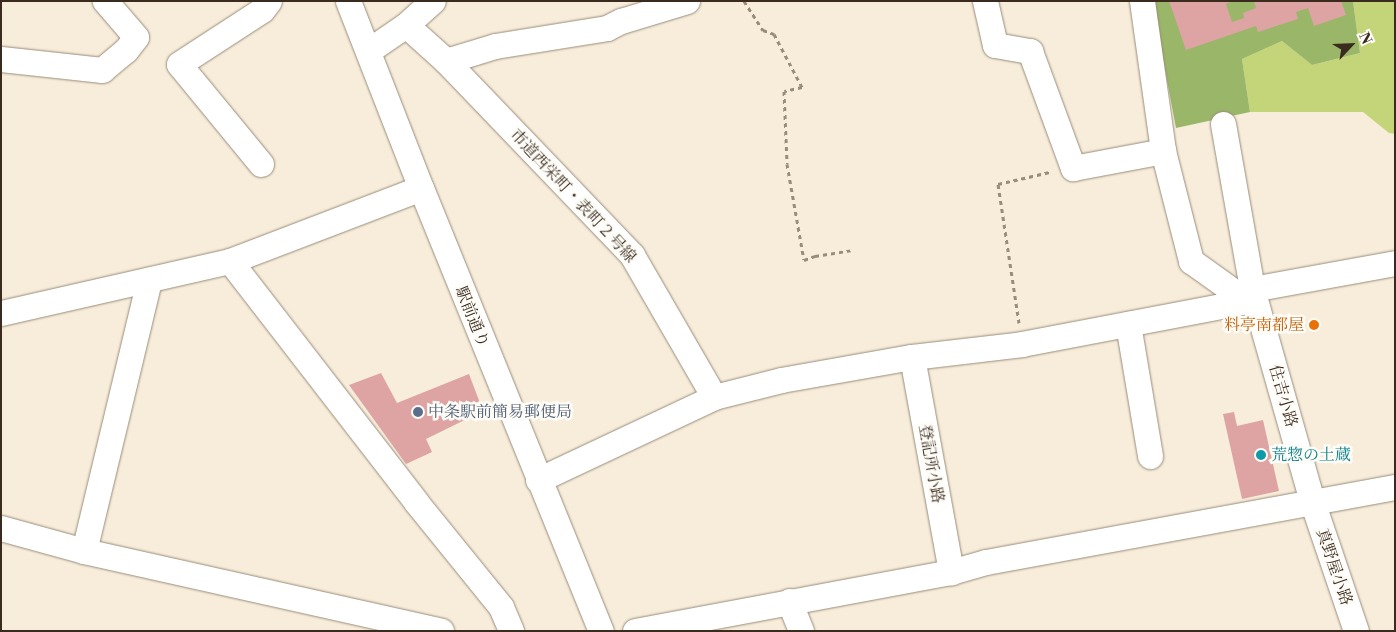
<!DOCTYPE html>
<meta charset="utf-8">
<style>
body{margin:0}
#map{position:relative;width:1396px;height:632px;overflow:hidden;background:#f7edda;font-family:"Libre Bodoni","Noto Serif JP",serif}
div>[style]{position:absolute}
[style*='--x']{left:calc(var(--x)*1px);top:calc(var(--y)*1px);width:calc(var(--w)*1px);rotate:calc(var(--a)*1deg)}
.green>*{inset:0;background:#c3d578}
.forest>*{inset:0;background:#9ab668}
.building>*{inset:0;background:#dda4a3}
.path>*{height:3px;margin-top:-1.5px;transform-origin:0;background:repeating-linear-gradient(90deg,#998c7c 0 4px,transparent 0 8px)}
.roads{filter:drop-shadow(0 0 1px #998c7c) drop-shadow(0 0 1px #998c7c)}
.minor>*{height:25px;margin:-12.5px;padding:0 12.5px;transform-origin:12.5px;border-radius:12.5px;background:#fff}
.dots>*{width:14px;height:14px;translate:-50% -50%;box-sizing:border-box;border:2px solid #fdfcf7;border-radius:50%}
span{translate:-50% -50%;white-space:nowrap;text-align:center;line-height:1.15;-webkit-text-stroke:5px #fdfcf7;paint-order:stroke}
.street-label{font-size:16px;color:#3b2a1e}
.food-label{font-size:16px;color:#c56008}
.right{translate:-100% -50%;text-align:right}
.service-label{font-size:16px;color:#4e5e75}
.left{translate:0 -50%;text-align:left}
.culture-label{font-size:16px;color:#0d838f}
.frame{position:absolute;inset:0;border:2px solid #3b2a1e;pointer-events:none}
.north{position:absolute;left:1326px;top:20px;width:50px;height:50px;-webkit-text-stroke:4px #fdfcf7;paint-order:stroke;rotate:65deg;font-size:14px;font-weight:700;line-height:20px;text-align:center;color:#3b2a1e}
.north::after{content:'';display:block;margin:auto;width:18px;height:22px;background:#3b2a1e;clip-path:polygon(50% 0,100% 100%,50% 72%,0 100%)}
</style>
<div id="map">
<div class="green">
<div style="clip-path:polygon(1353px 1px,1395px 1px,1395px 134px,1389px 133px,1363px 112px,1250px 112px,1242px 59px,1282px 41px,1312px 65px,1360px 53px)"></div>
</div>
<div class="forest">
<div style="clip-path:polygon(1152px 1px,1353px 1px,1360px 53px,1312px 65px,1282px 41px,1242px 59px,1250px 112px,1176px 128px)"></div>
</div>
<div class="building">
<div style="clip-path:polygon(1169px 1px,1233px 1px,1226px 4px,1232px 22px,1244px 18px,1243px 13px,1256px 8px,1254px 1px,1341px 1px,1346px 15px,1314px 26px,1308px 8px,1296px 12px,1298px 19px,1258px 32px,1256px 26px,1186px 50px)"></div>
<div style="clip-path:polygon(381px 373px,397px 403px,469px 374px,483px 411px,426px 439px,432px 452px,406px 464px,349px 385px)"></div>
<div style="clip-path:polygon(1234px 412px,1237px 426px,1263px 420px,1279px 491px,1242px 499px,1223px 414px)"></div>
</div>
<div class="path">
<div style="--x:744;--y:1;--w:35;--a:57"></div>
<div style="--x:763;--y:30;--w:12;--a:20"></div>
<div style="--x:774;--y:34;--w:60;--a:62.2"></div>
<div style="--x:802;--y:87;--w:18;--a:167"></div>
<div style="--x:784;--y:91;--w:73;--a:87.6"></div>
<div style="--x:787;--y:164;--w:97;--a:80"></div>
<div style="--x:804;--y:260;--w:12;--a:-20"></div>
<div style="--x:815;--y:256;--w:36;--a:-9"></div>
<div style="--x:1019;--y:323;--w:141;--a:-98.6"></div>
<div style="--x:998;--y:184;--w:53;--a:-13"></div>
</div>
<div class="roads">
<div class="minor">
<div style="--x:348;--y:1;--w:201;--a:68.7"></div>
<div style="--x:421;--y:188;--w:478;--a:67.9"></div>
<div style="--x:985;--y:1;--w:45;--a:77.2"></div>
<div style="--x:995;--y:45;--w:36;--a:10"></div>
<div style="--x:1030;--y:51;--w:125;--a:69.8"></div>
<div style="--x:1073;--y:168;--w:92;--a:-10.7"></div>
<div style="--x:1142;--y:1;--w:151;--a:82"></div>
<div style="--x:1163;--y:151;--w:114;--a:75.7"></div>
<div style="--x:1191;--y:261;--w:69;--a:35.5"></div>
<div style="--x:1247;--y:301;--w:9;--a:-69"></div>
<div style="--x:406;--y:25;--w:54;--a:42"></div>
<div style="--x:446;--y:61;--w:269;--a:46.2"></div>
<div style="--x:632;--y:255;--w:164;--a:60"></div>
<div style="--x:368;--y:51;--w:46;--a:-34.4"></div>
<div style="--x:406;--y:25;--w:36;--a:-42"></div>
<div style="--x:1;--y:59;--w:102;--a:6.2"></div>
<div style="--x:102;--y:70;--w:31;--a:-40"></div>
<div style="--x:126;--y:50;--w:16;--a:-52"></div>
<div style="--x:136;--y:37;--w:48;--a:-130.7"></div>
<div style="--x:446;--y:61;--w:51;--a:-17"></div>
<div style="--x:495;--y:46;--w:113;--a:-9.1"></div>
<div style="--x:607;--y:28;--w:16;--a:-27"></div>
<div style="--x:621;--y:21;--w:69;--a:-16.9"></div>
<div style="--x:1223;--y:124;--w:168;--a:80"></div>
<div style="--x:1252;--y:289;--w:223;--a:74.2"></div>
<div style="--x:1313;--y:504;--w:134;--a:71.3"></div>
<div style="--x:261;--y:164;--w:129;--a:-129.4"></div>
<div style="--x:179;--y:64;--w:99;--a:-33"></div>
<div style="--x:262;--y:10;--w:11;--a:-52"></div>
<div style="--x:230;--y:261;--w:304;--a:52.3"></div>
<div style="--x:416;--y:502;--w:135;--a:51"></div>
<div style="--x:501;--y:607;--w:26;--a:67"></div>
<div style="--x:1252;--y:289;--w:145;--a:-10.3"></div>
<div style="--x:1;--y:313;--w:235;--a:-12.8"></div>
<div style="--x:230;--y:261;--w:204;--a:-20.9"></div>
<div style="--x:1128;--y:324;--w:134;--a:80.5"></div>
<div style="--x:912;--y:357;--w:219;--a:79.7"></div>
<div style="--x:538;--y:480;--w:195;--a:-25.2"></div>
<div style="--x:714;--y:397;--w:69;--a:-14.2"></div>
<div style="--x:781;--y:380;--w:133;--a:-10"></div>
<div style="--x:912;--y:357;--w:111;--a:-6.7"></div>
<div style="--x:1022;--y:344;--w:229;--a:-10.8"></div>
<div style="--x:1;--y:528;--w:86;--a:15.5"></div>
<div style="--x:84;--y:551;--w:366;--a:12.6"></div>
<div style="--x:84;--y:551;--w:279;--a:-76.5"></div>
<div style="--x:789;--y:601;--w:32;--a:68"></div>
<div style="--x:635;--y:631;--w:321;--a:-10.6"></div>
<div style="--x:951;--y:572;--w:36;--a:-16"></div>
<div style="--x:986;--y:562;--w:416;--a:-10.4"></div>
</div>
</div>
<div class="dots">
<div style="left:1314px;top:325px;background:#e8710a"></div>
<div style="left:418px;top:412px;background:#5c6f8a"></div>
<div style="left:1261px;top:455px;background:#0f9aa8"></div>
</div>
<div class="street-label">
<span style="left:573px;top:196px;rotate:47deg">市道西栄町・表町２号線</span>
<span style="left:472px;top:317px;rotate:68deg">駅前通り</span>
<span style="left:1283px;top:396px;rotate:74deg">住吉小路</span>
<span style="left:931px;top:464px;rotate:80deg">登記所小路</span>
<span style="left:1334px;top:567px;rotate:71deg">真野屋小路</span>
</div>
<div class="food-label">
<span class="right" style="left:1304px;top:325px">料亭南都屋</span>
</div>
<div class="service-label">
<span class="left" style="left:428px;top:412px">中条駅前簡易郵便局</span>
</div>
<div class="culture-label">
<span class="left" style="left:1271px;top:455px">荒惣の土蔵</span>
</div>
<div class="frame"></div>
<div class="north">N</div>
</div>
